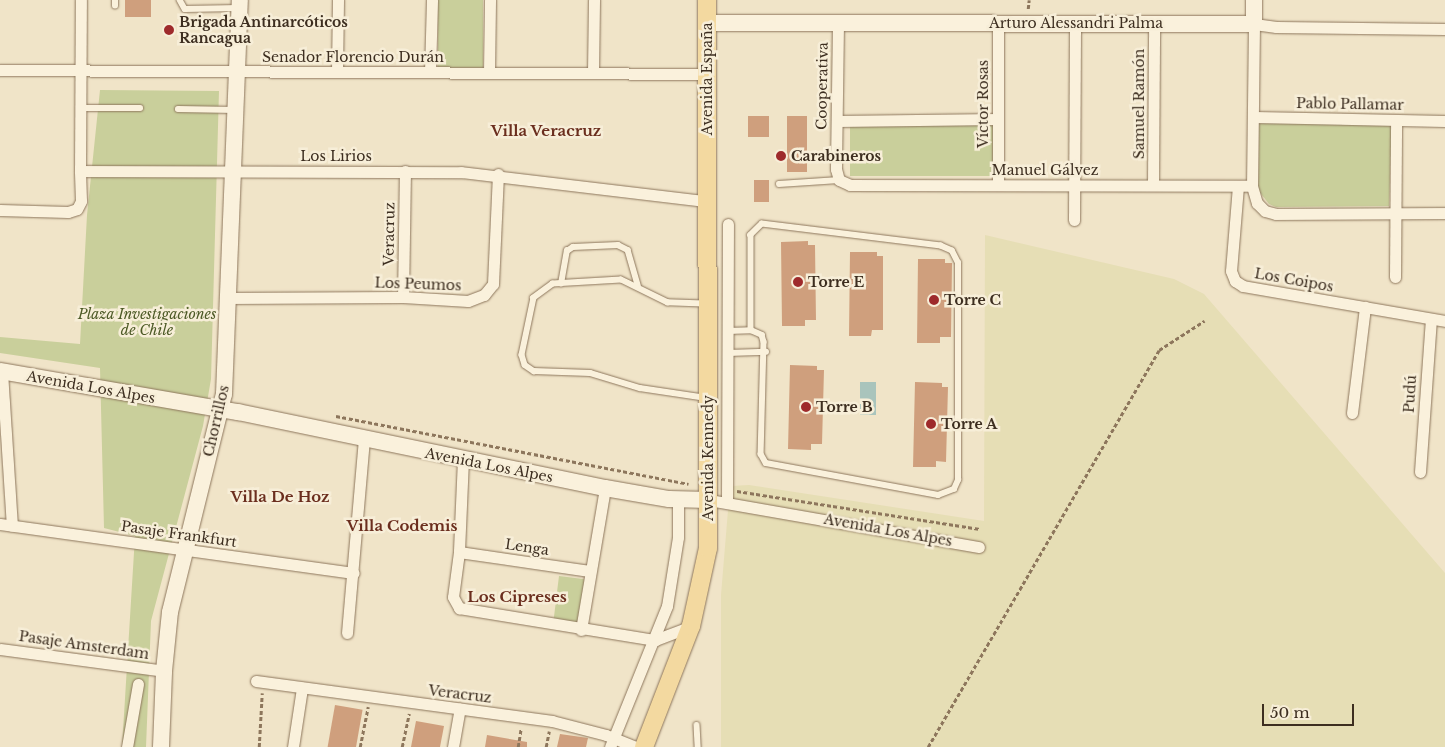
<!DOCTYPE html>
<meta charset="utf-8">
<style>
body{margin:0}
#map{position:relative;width:1445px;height:747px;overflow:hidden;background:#f0e4c8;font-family:"Libre Baskerville",serif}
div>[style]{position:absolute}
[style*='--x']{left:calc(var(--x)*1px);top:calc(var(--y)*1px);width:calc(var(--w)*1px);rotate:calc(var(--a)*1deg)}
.farmland>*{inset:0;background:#e6deb5}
.green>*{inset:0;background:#c9cf9b;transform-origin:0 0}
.water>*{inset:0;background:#a9c4bc;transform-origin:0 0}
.building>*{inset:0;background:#cf9f7d;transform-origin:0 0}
.path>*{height:2.5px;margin-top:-1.25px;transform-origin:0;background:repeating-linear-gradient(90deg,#8d765c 0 4px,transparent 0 6.5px)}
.roads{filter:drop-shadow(0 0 1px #8d765c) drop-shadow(0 0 1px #8d765c)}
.lane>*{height:5.5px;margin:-2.75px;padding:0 2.75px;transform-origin:2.75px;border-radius:2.75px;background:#faf1dc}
.street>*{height:11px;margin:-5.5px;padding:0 5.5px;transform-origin:5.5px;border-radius:5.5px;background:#faf1dc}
.secondary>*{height:16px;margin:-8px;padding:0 8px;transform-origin:8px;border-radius:8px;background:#faf1dc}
.primary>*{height:18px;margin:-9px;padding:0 9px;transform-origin:9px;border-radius:9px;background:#f3d9a0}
.dots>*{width:14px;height:14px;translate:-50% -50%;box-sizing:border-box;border:2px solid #f7eed8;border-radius:50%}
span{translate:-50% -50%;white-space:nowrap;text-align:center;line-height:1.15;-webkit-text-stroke:5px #f7eed8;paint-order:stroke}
.poi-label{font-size:14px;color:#3d2e20;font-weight:700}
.left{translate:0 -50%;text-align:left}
.street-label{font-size:14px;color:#3d2e20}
.park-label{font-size:14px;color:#4d5a26;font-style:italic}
.neighbourhood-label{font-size:15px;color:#6b2e1e;font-weight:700}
.scale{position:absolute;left:1262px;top:704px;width:92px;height:22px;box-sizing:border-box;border:2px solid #3d2e20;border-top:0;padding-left:6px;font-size:15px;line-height:18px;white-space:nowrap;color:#3d2e20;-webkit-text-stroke:4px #f7eed8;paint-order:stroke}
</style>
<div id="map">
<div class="farmland">
<div style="clip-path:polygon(985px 235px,1174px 279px,1204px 294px,1445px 573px,1445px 747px,721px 747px,721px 595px,730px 486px,749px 485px,984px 521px)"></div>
</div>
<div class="green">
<div style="left:438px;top:0;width:45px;height:68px"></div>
<div style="clip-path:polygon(100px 90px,219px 91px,211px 379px,203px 426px,151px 621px,146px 747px,122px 747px,135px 536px,104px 528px,100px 368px,0 353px,0 337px,80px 344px,87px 215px)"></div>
<div style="left:850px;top:120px;width:144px;height:56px"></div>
<div style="clip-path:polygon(1259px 121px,1392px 125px,1389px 206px,1276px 207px,1269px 204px,1258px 190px)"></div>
<div style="left:559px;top:576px;width:26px;height:54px;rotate:7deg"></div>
</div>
<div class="water">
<div style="left:876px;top:382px;width:33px;height:16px;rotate:90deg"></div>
</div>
<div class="building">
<div style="left:125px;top:0;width:26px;height:17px"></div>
<div style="left:769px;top:116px;width:21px;height:21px;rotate:90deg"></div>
<div style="left:787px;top:116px;width:20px;height:56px"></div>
<div style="left:754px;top:180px;width:15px;height:22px"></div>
<div style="clip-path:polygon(808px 241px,808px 245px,815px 245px,816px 320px,805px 320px,805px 326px,782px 326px,781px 242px)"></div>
<div style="clip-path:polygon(850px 252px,877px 252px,877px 256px,883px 256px,883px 330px,872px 330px,871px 336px,849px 336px)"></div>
<div style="clip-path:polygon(918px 259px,945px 259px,945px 263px,952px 263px,951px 337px,940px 337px,940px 343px,917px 343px)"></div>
<div style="clip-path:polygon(790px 365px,817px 366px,817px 370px,824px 370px,822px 444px,811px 444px,811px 450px,788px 449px)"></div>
<div style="clip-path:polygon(915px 382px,942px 383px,942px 387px,948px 387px,946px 462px,936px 461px,936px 467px,913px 467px)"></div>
<div style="left:335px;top:705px;width:28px;height:43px;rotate:10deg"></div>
<div style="clip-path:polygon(416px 721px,444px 726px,440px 747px,411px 747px)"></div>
<div style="clip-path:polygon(560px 734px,588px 738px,586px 747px,557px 747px)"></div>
<div style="clip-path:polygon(487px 735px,527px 742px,527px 747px,485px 747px)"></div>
</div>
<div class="path">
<div style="--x:1028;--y:9;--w:9;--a:-84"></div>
<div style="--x:336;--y:416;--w:359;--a:10.9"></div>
<div style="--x:737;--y:491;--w:246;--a:8.9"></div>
<div style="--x:259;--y:747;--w:54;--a:-86.8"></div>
<div style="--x:360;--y:747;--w:41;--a:-78.7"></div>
<div style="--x:402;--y:747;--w:34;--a:-78"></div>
<div style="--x:518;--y:747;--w:18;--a:-81"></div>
<div style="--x:546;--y:747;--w:16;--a:-79"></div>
<div style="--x:928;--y:747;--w:459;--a:-59.8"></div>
<div style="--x:1159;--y:350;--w:54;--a:-32.8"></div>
</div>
<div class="roads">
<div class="lane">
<div style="--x:180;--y:0;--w:10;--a:61"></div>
<div style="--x:185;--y:9;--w:53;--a:-1.1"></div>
<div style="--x:115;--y:6;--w:6;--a:-90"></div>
<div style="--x:81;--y:108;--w:59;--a:0"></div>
<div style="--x:178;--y:109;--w:57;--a:1"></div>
<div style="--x:779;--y:184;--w:60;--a:-3.8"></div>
<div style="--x:561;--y:284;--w:34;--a:-80"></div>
<div style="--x:567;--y:251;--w:7;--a:-34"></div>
<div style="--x:573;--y:247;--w:45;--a:-2.5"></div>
<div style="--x:618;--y:245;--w:11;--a:27"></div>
<div style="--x:628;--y:250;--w:37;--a:74"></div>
<div style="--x:704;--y:304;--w:36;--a:-178"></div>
<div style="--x:668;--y:303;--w:52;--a:-153.9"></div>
<div style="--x:621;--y:280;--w:68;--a:176.6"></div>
<div style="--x:553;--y:284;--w:24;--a:144"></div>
<div style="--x:534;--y:298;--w:58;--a:101.9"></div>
<div style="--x:522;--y:355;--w:10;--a:73"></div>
<div style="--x:525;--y:365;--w:11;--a:34"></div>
<div style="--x:534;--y:371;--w:56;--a:2"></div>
<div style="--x:590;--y:373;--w:52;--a:16.7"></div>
<div style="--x:640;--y:388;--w:67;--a:8.6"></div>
<div style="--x:727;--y:331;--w:24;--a:-2"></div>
<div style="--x:751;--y:330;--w:12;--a:24"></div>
<div style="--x:762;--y:335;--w:7;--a:74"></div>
<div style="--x:764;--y:342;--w:112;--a:91.5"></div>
<div style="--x:761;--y:454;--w:10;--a:61"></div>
<div style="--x:766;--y:463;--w:175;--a:10.5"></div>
<div style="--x:938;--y:495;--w:17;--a:-21"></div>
<div style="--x:954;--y:489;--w:10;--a:-66"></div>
<div style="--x:958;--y:480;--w:217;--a:-90"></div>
<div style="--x:958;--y:263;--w:13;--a:-117"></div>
<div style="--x:952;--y:251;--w:12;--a:-156"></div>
<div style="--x:941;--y:246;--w:180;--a:-173"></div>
<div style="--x:762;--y:224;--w:16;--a:135"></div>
<div style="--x:751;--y:235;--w:95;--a:90"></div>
<div style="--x:728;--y:353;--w:38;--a:-2"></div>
<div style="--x:697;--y:725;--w:22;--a:87"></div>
</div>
<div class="street">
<div style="--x:838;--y:23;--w:146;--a:90.8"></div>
<div style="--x:836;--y:169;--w:11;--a:75"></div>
<div style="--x:839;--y:180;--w:12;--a:24"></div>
<div style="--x:850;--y:185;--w:402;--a:0.1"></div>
<div style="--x:1445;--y:29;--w:169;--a:-179.3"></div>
<div style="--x:1276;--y:27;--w:22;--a:-172"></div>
<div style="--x:1254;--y:24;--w:162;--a:90.7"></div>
<div style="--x:1252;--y:186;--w:18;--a:74"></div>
<div style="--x:1257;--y:203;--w:11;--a:45"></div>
<div style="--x:1265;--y:211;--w:11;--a:15"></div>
<div style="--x:1276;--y:214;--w:169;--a:-0.3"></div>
<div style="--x:0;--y:70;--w:707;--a:0.32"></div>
<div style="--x:337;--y:72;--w:72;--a:-89.2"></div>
<div style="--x:430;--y:72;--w:72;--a:-88.4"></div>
<div style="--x:489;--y:73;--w:73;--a:-89.2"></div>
<div style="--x:593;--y:73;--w:73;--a:-89.2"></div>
<div style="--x:1254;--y:117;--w:191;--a:1.2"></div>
<div style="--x:837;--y:121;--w:161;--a:-0.7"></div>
<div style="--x:80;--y:171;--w:171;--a:-89.7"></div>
<div style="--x:998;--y:185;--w:162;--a:-90"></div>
<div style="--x:1153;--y:185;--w:162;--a:-89.6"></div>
<div style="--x:1238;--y:186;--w:85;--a:94.7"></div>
<div style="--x:1231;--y:271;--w:11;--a:68"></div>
<div style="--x:1235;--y:281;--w:9;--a:32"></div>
<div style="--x:1243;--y:286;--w:205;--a:9.8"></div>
<div style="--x:0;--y:210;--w:68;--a:1.7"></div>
<div style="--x:68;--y:212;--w:9;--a:-18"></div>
<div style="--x:77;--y:209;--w:9;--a:-63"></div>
<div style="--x:81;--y:201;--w:30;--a:-92"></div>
<div style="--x:80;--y:171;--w:381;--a:0.2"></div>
<div style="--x:461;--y:172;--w:247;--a:6.8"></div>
<div style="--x:1074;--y:220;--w:197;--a:-89.7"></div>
<div style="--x:1395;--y:277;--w:157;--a:-89.6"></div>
<div style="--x:403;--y:297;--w:126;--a:-89.1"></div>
<div style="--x:226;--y:298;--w:177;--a:-0.3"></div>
<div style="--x:403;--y:297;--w:65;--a:3.5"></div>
<div style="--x:468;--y:301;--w:17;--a:-21"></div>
<div style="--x:484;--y:295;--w:14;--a:-51"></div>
<div style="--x:493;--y:284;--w:110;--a:-87.4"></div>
<div style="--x:2;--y:372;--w:154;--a:86.3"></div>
<div style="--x:1352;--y:413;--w:107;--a:-83"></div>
<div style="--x:463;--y:459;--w:93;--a:92.5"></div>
<div style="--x:459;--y:552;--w:45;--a:97.6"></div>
<div style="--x:453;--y:597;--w:13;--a:61"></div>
<div style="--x:459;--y:608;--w:199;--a:9.3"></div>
<div style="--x:655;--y:640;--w:39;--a:-21"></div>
<div style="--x:1420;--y:472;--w:153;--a:-85.9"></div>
<div style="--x:709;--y:500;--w:274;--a:9.9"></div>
<div style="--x:727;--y:501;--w:277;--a:-89.8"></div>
<div style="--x:0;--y:524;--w:357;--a:7.9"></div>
<div style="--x:459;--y:552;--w:132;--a:8.3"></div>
<div style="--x:581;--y:630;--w:144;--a:-80.4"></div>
<div style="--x:347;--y:633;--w:194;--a:-85"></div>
<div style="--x:0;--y:649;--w:165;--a:7.6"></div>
<div style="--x:256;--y:681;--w:299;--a:7.7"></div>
<div style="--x:552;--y:721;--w:56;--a:14.5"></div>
<div style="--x:606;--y:735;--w:31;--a:22"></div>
<div style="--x:127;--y:747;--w:64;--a:-80.1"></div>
<div style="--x:293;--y:747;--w:60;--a:-81.3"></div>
<div style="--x:453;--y:747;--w:39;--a:-80"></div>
<div style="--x:610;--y:747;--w:152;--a:-68"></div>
<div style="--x:667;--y:606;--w:70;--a:-80.9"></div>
<div style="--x:678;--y:537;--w:37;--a:-90"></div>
</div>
<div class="secondary">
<div style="--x:707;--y:23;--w:547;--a:0.1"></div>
<div style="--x:1254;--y:24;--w:24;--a:-90"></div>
<div style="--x:0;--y:371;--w:242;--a:9.8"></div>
<div style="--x:238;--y:412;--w:375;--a:11.7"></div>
<div style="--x:605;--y:488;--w:65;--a:9.8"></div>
<div style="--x:669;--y:499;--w:40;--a:1.4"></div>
<div style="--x:161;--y:747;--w:76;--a:-87.7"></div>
<div style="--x:164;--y:671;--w:59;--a:-84.2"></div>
<div style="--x:170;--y:612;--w:225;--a:-76.1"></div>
<div style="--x:224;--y:394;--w:394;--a:-87.7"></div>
</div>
<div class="primary">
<div style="--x:644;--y:747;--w:130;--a:-68.8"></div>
<div style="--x:691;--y:626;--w:80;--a:-77.7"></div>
<div style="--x:708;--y:548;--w:548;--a:-90.1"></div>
</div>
</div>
<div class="dots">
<div style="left:169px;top:30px;background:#9e2a2b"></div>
<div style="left:781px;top:156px;background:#9e2a2b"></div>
<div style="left:798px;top:282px;background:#9e2a2b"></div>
<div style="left:934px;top:300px;background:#9e2a2b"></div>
<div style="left:806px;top:407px;background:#9e2a2b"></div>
<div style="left:931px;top:424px;background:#9e2a2b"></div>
</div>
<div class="poi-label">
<span class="left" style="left:179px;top:30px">Brigada Antinarcóticos<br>Rancagua</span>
<span class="left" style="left:791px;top:156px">Carabineros</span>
<span class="left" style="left:808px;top:282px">Torre E</span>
<span class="left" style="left:944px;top:300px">Torre C</span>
<span class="left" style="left:816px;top:407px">Torre B</span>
<span class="left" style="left:941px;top:424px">Torre A</span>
</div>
<div class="street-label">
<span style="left:1076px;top:23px">Arturo Alessandri Palma</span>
<span style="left:353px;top:57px">Senador Florencio Durán</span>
<span style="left:707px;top:79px;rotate:-90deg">Avenida España</span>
<span style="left:822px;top:86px;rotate:-89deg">Cooperativa</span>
<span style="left:983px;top:104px;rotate:-90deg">Víctor Rosas</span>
<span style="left:1139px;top:104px;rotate:-90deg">Samuel Ramón</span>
<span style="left:1350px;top:104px;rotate:1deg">Pablo Pallamar</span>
<span style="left:336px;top:156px">Los Lirios</span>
<span style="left:1045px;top:170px">Manuel Gálvez</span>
<span style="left:389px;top:234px;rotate:-89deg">Veracruz</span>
<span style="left:1294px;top:280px;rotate:10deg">Los Coipos</span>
<span style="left:418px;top:284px;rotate:2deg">Los Peumos</span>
<span style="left:91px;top:387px;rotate:10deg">Avenida Los Alpes</span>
<span style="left:1410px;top:394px;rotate:-86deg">Pudú</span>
<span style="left:216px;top:421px;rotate:-77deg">Chorrillos</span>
<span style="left:708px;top:458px;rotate:-90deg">Avenida Kennedy</span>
<span style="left:489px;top:465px;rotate:11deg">Avenida Los Alpes</span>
<span style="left:888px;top:530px;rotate:10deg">Avenida Los Alpes</span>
<span style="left:179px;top:534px;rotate:8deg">Pasaje Frankfurt</span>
<span style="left:527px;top:547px;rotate:8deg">Lenga</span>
<span style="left:84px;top:645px;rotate:8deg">Pasaje Amsterdam</span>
<span style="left:460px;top:694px;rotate:7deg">Veracruz</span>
</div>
<div class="park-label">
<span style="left:147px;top:322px">Plaza Investigaciones<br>de Chile</span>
</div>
<div class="neighbourhood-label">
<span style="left:546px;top:131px">Villa Veracruz</span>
<span style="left:280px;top:497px">Villa De Hoz</span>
<span style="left:402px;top:526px">Villa Codemis</span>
<span style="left:517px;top:597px">Los Cipreses</span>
</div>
<div class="scale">50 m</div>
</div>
